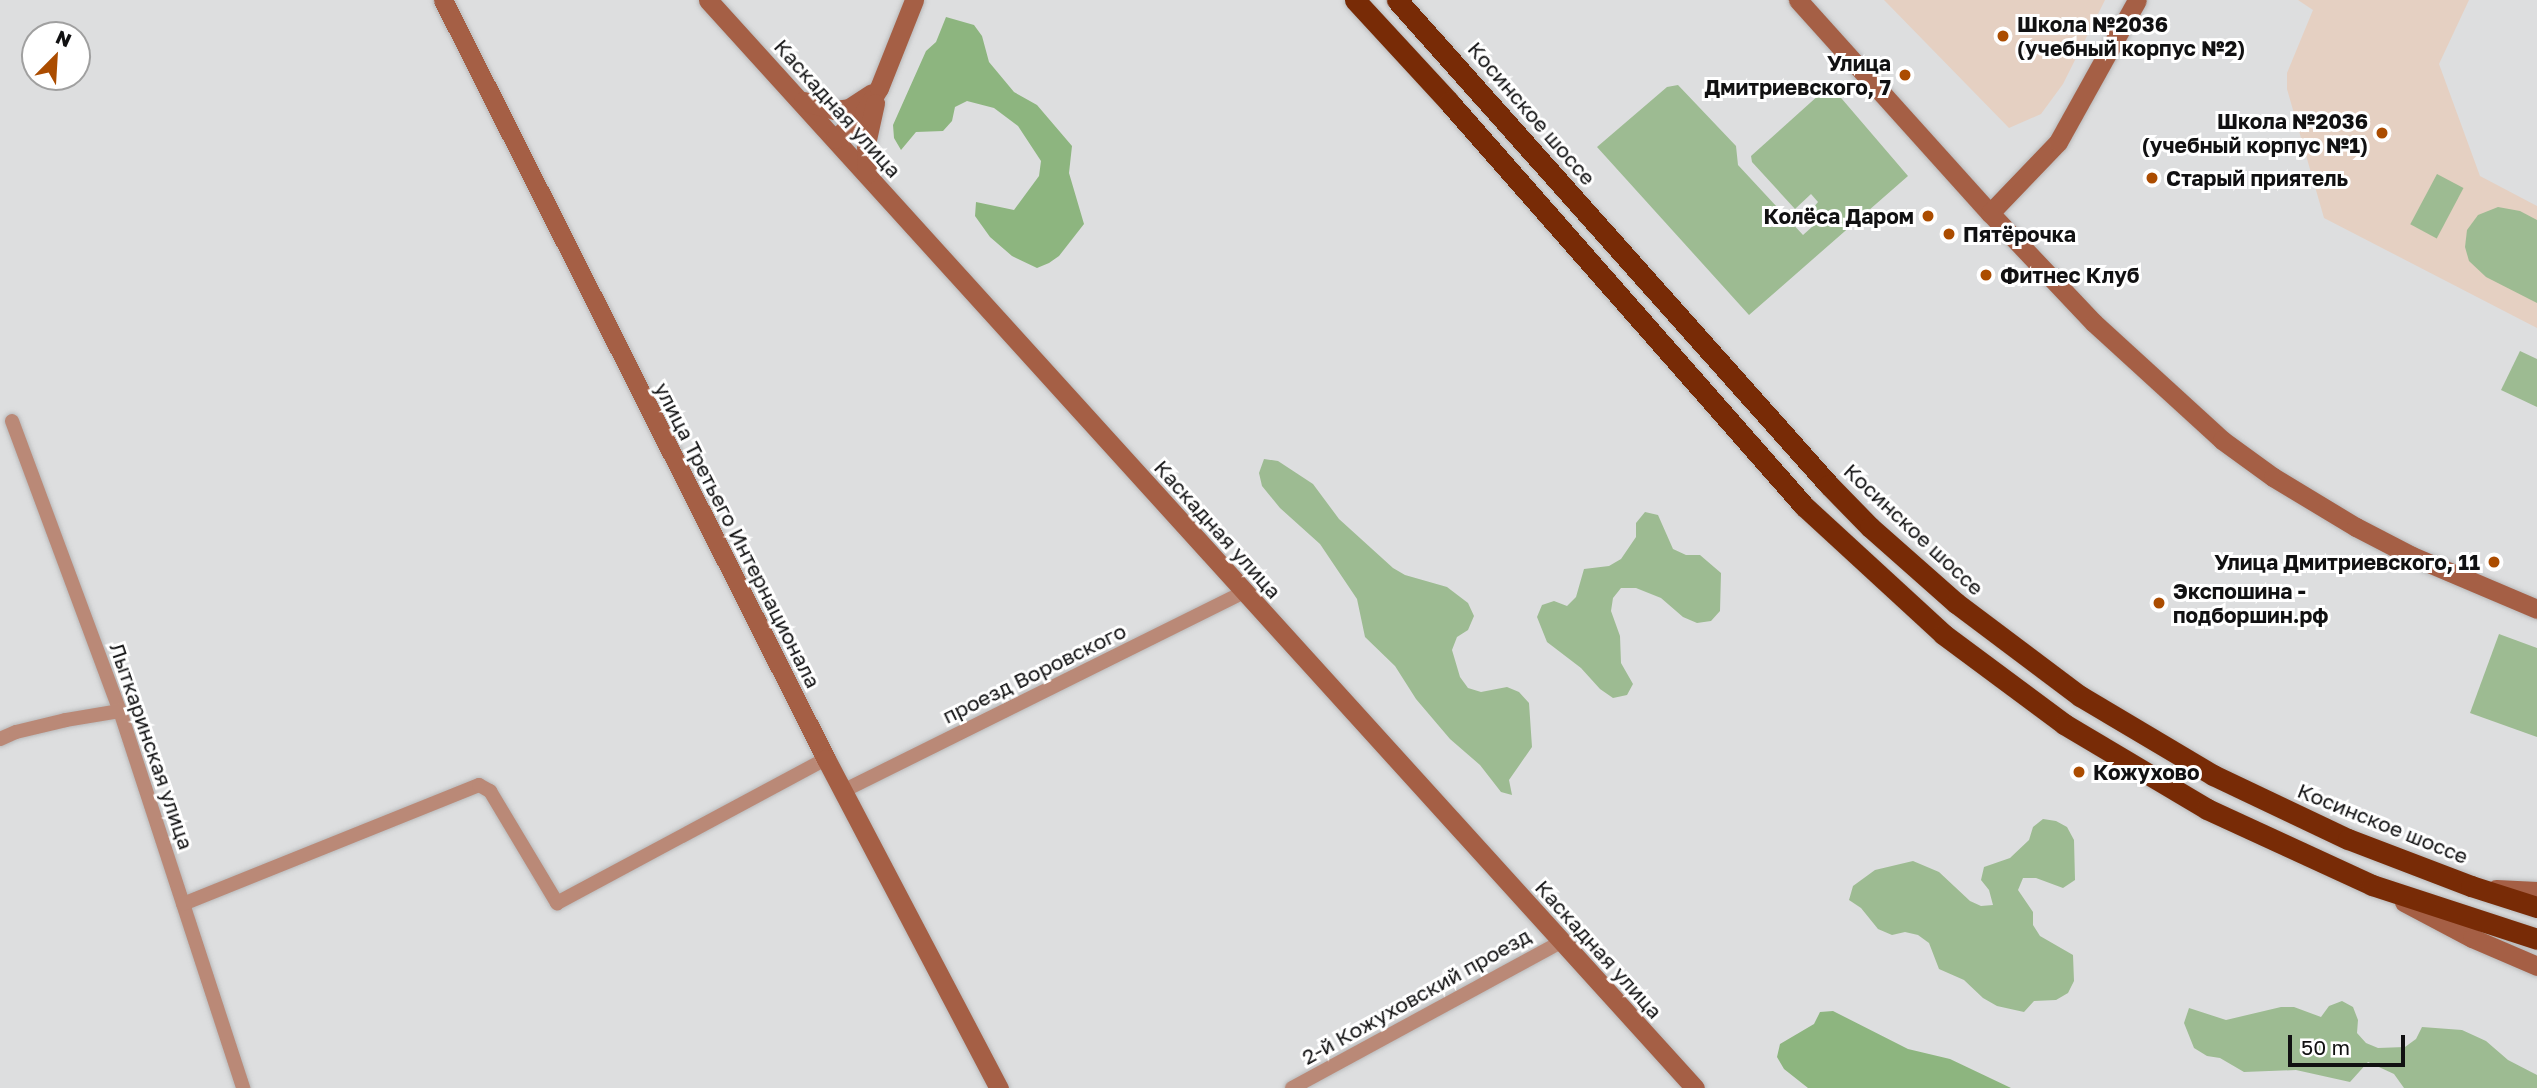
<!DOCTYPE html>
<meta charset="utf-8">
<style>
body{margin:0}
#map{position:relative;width:2537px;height:1088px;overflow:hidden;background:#dddedf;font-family:"Golos Text",sans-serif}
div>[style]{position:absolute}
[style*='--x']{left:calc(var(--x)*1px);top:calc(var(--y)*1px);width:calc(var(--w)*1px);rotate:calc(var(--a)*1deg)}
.education>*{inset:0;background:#e5d0c2}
.green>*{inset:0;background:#9dbb92;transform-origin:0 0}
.forest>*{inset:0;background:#8db57f}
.roads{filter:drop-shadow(0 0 2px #b8b9ba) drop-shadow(0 0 2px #b8b9ba)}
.street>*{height:14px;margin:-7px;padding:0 7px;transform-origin:7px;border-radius:7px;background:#ba8977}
.secondary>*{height:19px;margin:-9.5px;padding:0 9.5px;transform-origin:9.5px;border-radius:9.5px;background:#a55f45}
.highway>*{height:21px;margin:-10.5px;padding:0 10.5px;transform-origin:10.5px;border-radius:10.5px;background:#782b06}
.dots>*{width:19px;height:19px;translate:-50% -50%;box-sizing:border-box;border:4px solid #fff;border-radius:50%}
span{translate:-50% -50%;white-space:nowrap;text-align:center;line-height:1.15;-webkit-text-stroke:6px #fff;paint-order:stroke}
.poi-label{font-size:21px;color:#111112;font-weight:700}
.left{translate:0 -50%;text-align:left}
.right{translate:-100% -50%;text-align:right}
.street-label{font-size:21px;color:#111112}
.north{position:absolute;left:21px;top:21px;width:70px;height:70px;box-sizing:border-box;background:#fff;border:2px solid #a0a0a0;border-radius:50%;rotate:24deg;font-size:19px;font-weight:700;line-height:28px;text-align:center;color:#111112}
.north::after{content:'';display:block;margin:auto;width:24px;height:32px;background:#ab4c00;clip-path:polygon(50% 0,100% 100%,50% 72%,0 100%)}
.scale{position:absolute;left:2288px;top:1035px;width:117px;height:32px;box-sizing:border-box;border:4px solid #111112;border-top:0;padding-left:9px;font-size:21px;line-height:24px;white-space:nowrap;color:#111112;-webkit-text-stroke:5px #fff;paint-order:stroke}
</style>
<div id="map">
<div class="education">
<div style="clip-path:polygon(1884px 0,2105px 0,2063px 84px,2041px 114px,2009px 128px)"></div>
<div style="clip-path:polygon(2298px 0,2469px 0,2439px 64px,2480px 176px,2537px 206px,2537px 328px,2324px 218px,2287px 89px,2287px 73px,2313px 10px)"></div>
</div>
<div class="green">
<div style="clip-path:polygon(1678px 85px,1736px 146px,1738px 165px,1803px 235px,1822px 218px,1813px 208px,1818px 202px,1811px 194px,1795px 209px,1752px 162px,1751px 156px,1830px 85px,1908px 176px,1749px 315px,1597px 147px,1667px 87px)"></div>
<div style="left:2437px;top:174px;width:30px;height:57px;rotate:28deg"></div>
<div style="clip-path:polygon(2498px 207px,2520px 211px,2537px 220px,2537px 303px,2486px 277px,2469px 261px,2465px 247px,2467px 230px,2478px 215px)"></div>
<div style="clip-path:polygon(2520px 351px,2537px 359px,2537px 407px,2501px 390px)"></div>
<div style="clip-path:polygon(1264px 459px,1278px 461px,1313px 484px,1339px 519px,1393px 568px,1405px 575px,1447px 587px,1468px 603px,1474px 616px,1468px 630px,1457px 637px,1452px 650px,1460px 677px,1468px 688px,1481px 692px,1507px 687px,1519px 692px,1529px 703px,1532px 747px,1509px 780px,1512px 795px,1501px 792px,1480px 765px,1450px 739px,1416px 699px,1395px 666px,1365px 637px,1357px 599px,1320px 544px,1280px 508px,1262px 486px,1259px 473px)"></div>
<div style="clip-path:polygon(1645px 512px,1658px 515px,1673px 549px,1686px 555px,1700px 555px,1721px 573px,1720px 611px,1711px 621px,1697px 623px,1683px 617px,1661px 598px,1636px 588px,1621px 588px,1613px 598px,1611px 611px,1620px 636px,1621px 663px,1633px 684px,1627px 695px,1613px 698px,1600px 689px,1581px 668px,1547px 642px,1537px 617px,1542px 605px,1554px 601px,1567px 606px,1576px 597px,1584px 569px,1609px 566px,1621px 559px,1636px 537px,1636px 523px)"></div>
<div style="clip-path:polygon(2499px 634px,2537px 648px,2537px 737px,2470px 713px)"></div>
<div style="clip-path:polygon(2043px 819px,2056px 821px,2067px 827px,2074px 840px,2075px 880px,2063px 888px,2036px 878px,2023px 878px,2018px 890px,2033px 912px,2033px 925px,2040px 936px,2073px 955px,2074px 981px,2068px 993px,2056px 1000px,2034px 1001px,2024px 1012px,1997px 1006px,1983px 998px,1964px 980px,1939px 969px,1929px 943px,1918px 935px,1905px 932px,1892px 935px,1878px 929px,1861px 908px,1849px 900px,1853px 886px,1875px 870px,1913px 861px,1939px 872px,1970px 901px,1981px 906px,1993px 905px,1989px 890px,1981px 880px,1984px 867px,2010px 858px,2029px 840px,2033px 827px)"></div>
<div style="clip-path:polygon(2342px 1001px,2353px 1007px,2358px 1020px,2357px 1033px,2366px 1043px,2378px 1048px,2405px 1047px,2416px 1039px,2422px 1027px,2462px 1030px,2486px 1041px,2508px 1060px,2537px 1075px,2537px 1088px,2404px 1088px,2394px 1074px,2368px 1062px,2350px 1082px,2296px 1070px,2244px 1072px,2220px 1058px,2207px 1056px,2194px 1048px,2184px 1023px,2189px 1008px,2226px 1020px,2281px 1007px,2294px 1007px,2321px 1017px,2329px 1006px)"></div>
</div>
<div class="forest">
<div style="clip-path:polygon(946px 17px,974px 25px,982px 36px,989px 62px,1014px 92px,1037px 105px,1072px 146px,1069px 173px,1084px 224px,1059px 256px,1049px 263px,1037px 268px,1012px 256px,990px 237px,975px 216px,976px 202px,1014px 210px,1039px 176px,1041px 161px,1018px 126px,994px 108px,967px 101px,955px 107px,952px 121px,943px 131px,916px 132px,901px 150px,894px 138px,893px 125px,926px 51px,936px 42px)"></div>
<div style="clip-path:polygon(1833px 1011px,1908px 1049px,1950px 1059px,2011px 1088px,1808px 1088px,1784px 1069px,1777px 1057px,1780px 1044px,1814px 1024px,1820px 1012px)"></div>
</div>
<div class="roads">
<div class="street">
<div style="--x:12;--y:421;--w:309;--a:69.6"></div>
<div style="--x:120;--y:711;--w:397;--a:71.9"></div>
<div style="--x:0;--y:739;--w:17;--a:-24"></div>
<div style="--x:16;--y:732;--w:51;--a:-13.5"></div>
<div style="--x:66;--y:720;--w:55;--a:-9.5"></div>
<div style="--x:843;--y:791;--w:448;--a:-26.4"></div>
<div style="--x:183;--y:904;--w:319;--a:-21.9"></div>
<div style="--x:479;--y:785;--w:13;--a:29"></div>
<div style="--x:490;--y:791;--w:131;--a:59.1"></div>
<div style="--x:557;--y:903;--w:305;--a:-28.2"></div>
<div style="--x:1292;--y:1088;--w:306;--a:-28.5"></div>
</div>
<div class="secondary">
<div style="--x:443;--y:0;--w:850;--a:63.22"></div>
<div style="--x:826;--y:759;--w:372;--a:62.3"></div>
<div style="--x:708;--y:0;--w:1469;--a:47.79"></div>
<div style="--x:1798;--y:0;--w:287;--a:48"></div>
<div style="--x:1990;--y:213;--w:151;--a:46.6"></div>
<div style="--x:2094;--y:323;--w:173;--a:42.4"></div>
<div style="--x:2222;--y:440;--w:63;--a:36"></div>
<div style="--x:2273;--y:477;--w:97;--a:31.1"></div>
<div style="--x:2356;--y:527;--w:63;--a:27.4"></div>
<div style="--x:2412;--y:556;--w:136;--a:23"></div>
<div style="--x:803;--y:101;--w:33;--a:16"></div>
<div style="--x:835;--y:110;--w:14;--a:-8"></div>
<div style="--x:849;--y:108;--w:27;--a:-33"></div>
<div style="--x:835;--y:139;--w:40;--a:-43"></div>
<div style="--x:864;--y:112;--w:28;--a:-58"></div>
<div style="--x:879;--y:88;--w:95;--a:-68.3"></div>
<div style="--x:867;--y:174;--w:30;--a:-92"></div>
<div style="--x:866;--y:144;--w:42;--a:-77.6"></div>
<div style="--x:1990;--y:213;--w:98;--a:-46.2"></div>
<div style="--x:2058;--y:142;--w:162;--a:-60.9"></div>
<div style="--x:2496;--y:889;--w:41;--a:2.8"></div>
<div style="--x:2404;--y:902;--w:77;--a:27.9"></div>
<div style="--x:2472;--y:938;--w:71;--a:23.3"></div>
</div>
<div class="highway">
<div style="--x:1355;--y:0;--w:139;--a:47.3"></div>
<div style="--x:1449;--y:102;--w:538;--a:48.69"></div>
<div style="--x:1804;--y:506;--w:189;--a:42.6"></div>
<div style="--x:1943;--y:634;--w:151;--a:36.6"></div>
<div style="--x:2064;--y:724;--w:166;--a:30.7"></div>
<div style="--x:2207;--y:809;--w:182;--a:24.7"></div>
<div style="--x:2372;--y:885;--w:174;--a:18.1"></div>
<div style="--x:1397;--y:0;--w:649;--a:48.31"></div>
<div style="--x:1829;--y:485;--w:59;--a:45.7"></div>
<div style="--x:1870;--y:527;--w:115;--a:41.5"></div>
<div style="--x:1956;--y:603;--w:155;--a:36.9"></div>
<div style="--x:2080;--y:696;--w:155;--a:30.7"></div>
<div style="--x:2213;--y:775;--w:149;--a:25.4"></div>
<div style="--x:2348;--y:839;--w:132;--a:20.9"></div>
<div style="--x:2471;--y:886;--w:69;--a:17.7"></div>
</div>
</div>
<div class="dots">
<div style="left:2003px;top:36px;background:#ab4c00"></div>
<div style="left:1905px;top:75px;background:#ab4c00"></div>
<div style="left:2382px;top:133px;background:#ab4c00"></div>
<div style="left:2152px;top:178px;background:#ab4c00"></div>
<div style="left:1928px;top:216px;background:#ab4c00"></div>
<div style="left:1949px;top:234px;background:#ab4c00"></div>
<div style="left:1986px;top:275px;background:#ab4c00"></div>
<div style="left:2494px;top:562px;background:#ab4c00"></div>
<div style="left:2159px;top:603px;background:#ab4c00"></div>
<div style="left:2079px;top:772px;background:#ab4c00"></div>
</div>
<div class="poi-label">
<span class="left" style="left:2017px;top:36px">Школа №2036<br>(учебный корпус №2)</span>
<span class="right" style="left:1891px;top:75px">Улица<br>Дмитриевского, 7</span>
<span class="right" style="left:2368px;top:133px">Школа №2036<br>(учебный корпус №1)</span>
<span class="left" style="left:2166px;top:178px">Старый приятель</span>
<span class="right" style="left:1914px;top:216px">Колёса Даром</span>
<span class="left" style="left:1963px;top:234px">Пятёрочка</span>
<span class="left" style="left:2000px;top:275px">Фитнес Клуб</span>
<span class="right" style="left:2480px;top:562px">Улица Дмитриевского, 11</span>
<span class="left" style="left:2173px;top:603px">Экспошина -<br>подборшин.рф</span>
<span class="left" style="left:2093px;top:772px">Кожухово</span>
</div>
<div class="street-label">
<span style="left:838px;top:108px;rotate:48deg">Каскадная улица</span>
<span style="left:1532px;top:113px;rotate:49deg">Косинское шоссе</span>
<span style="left:1218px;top:529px;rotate:48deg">Каскадная улица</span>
<span style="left:1914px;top:529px;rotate:43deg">Косинское шоссе</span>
<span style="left:738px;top:535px;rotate:63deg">улица Третьего Интернационала</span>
<span style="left:1034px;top:673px;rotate:-26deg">проезд Воровского</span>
<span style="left:152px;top:746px;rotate:71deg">Лыткаринская улица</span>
<span style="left:2383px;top:823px;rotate:22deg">Косинское шоссе</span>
<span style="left:1599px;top:949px;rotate:48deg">Каскадная улица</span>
<span style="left:1416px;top:996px;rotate:-29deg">2-й Кожуховский проезд</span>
</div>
<div class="north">N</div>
<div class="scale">50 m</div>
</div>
